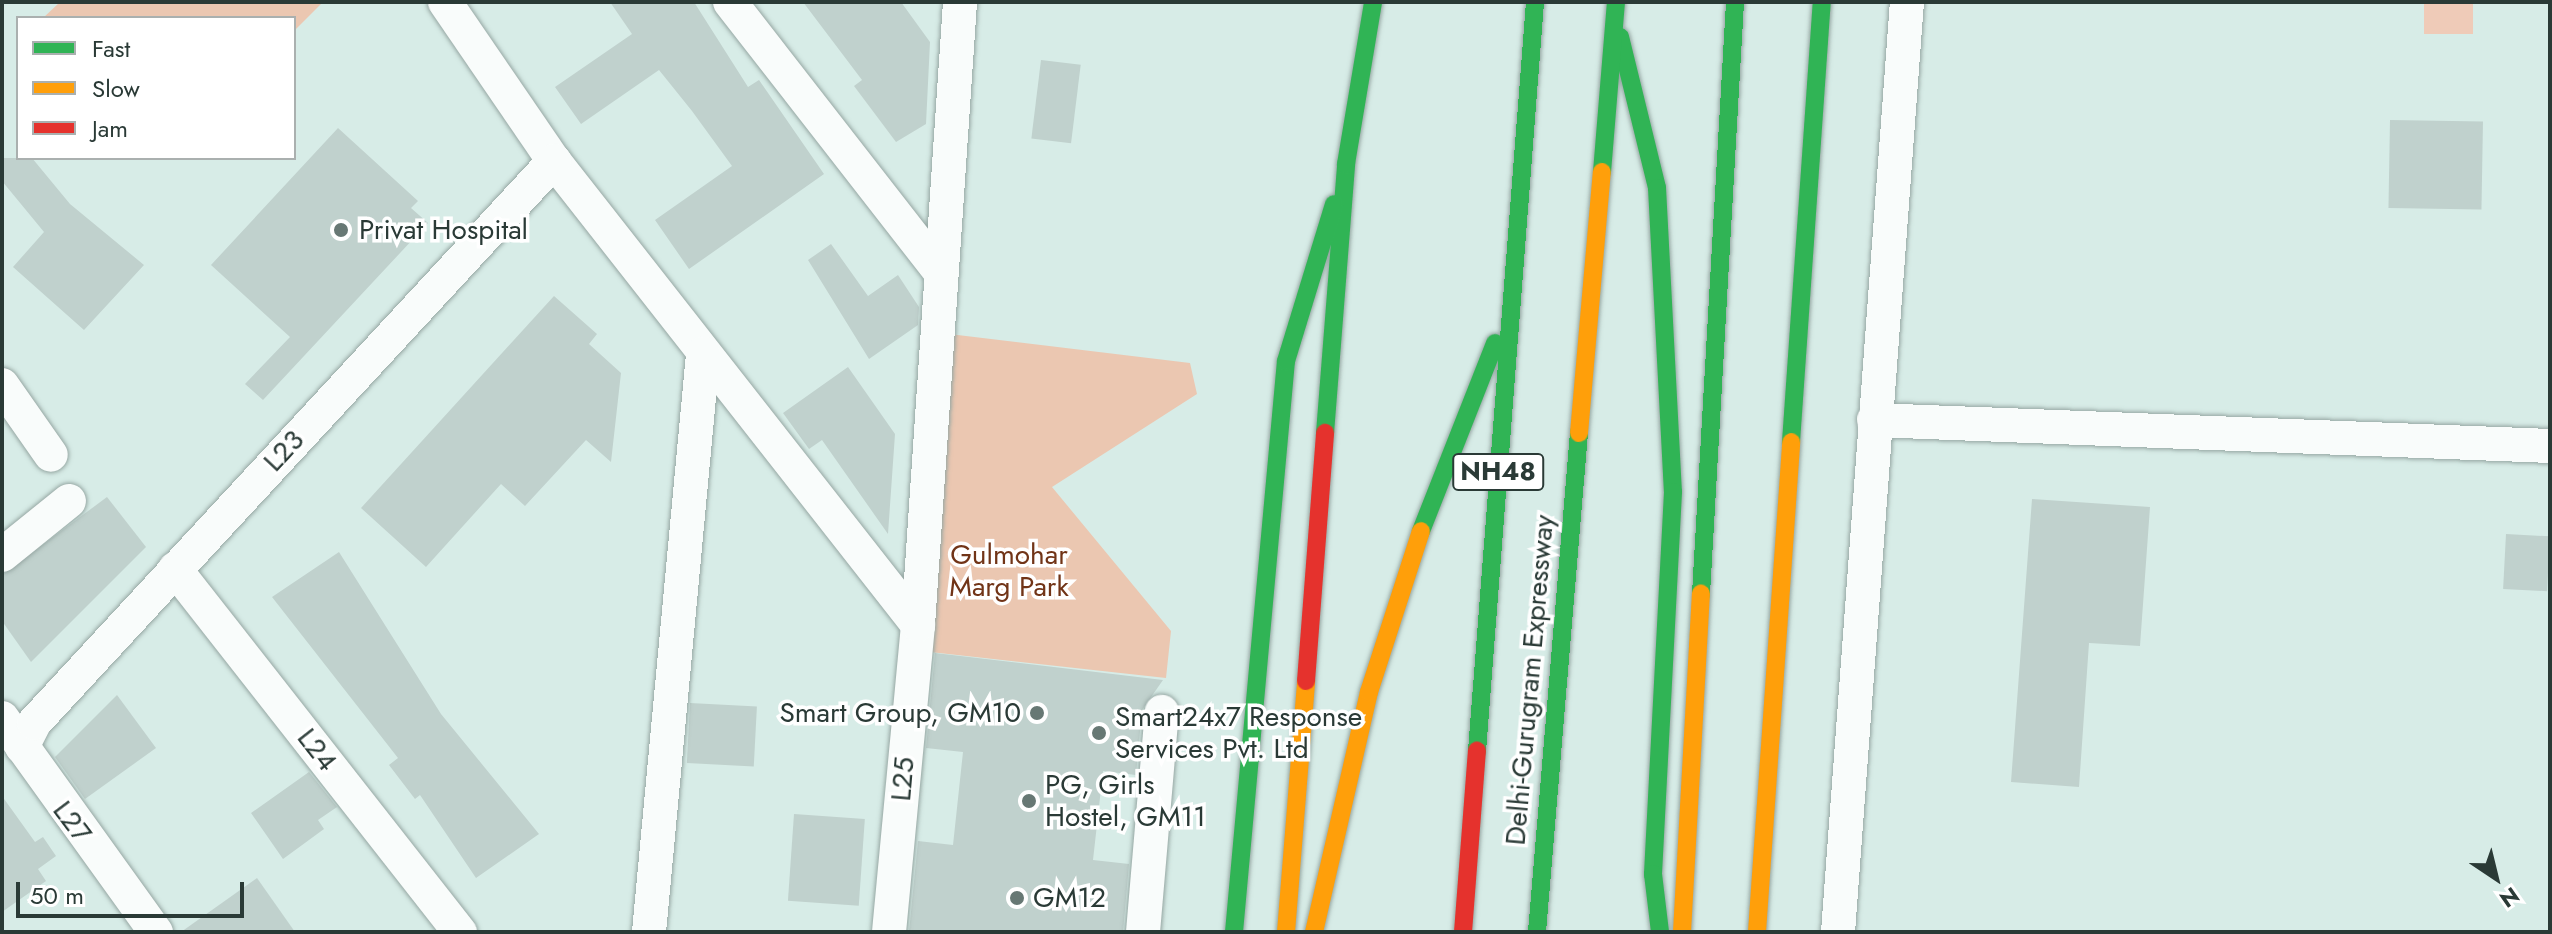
<!DOCTYPE html>
<style>
body{margin:0}
#map{position:relative;width:2552px;height:934px;overflow:hidden;background:#d7ece7;font-family:Jost,sans-serif}
div>[style]{position:absolute}
[style*='--x']{left:calc(var(--x)*1px);top:calc(var(--y)*1px);width:calc(var(--w)*1px);rotate:calc(var(--a)*1deg)}
.green>*{inset:0;background:#ebc7b1}
.water>*{inset:0;background:#efcbb8;transform-origin:0 0}
.building>*{inset:0;background:#c0d1cd;transform-origin:0 0}
.roads{filter:drop-shadow(0 0 2px #96a7a3) drop-shadow(0 0 2px #96a7a3)}
.street>*{height:34px;margin:-17px;padding:0 17px;transform-origin:17px;border-radius:17px;background:#f9fcfb}
.fast>*{height:18px;margin:-9px;padding:0 9px;transform-origin:9px;border-radius:9px;background:#30b455}
.slow>*{height:18px;margin:-9px;padding:0 9px;transform-origin:9px;border-radius:9px;background:#ff9f0a}
.jam>*{height:18px;margin:-9px;padding:0 9px;transform-origin:9px;border-radius:9px;background:#e5322d}
.dots>*{width:22px;height:22px;translate:-50% -50%;box-sizing:border-box;border:4px solid #fff;border-radius:50%}
span{translate:-50% -50%;white-space:nowrap;text-align:center;line-height:1.15;-webkit-text-stroke:7px #fff;paint-order:stroke}
.shield-label span{padding:2px 6px;background:#fff;border:2px solid;border-radius:6px;-webkit-text-stroke-width:0}
.shield-label{font-size:26px;color:#2a3a36;font-weight:700}
.poi-label{font-size:28px;color:#2a3a36}
.left{translate:0 -50%;text-align:left}
.right{translate:-100% -50%;text-align:right}
.street-label{font-size:28px;color:#2a3a36}
.park-label{font-size:28px;color:#713417}
.frame{position:absolute;inset:0;border:4px solid #2a3a36;pointer-events:none}
.legend{position:absolute;left:16px;top:16px;width:280px;height:144px;box-sizing:border-box;background:#fff;border:2px solid #aab0af;margin:0;padding:10px 14px;list-style:none;font-size:24px;color:#2a3a36}
.legend li{display:flex;align-items:center;gap:16px;height:40px}
.legend b{width:40px;border:2px solid #aab0af}
.north{position:absolute;left:2456px;top:838px;width:80px;height:80px;-webkit-text-stroke:6px #fff;paint-order:stroke;rotate:145deg;font-size:22px;font-weight:700;line-height:32px;text-align:center;color:#2a3a36}
.north::after{content:'';display:block;margin:auto;width:28px;height:36px;background:#2a3a36;clip-path:polygon(50% 0,100% 100%,50% 72%,0 100%)}
.scale{position:absolute;left:16px;top:882px;width:228px;height:36px;box-sizing:border-box;border:4px solid #2a3a36;border-top:0;padding-left:10px;font-size:24px;line-height:28px;white-space:nowrap;color:#2a3a36;-webkit-text-stroke:6px #fff;paint-order:stroke}
</style>
<div id="map">
<div class="green">
<div style="clip-path:polygon(60px 2px,323px 2px,294px 31px,294px 18px,43px 18px)"></div>
<div style="clip-path:polygon(941px 333px,1190px 363px,1197px 394px,1052px 487px,1171px 631px,1166px 678px,921px 651px)"></div>
</div>
<div class="water">
<div style="left:2424px;top:2px;width:49px;height:32px"></div>
</div>
<div class="building">
<div style="clip-path:polygon(610px 2px,694px 2px,748px 87px,759px 80px,824px 174px,689px 269px,655px 220px,732px 166px,692px 111px,659px 70px,581px 124px,555px 87px,632px 34px)"></div>
<div style="clip-path:polygon(803px 2px,901px 2px,930px 42px,926px 124px,896px 142px,854px 86px,862px 80px)"></div>
<div style="left:1041px;top:60px;width:40px;height:79px;rotate:7deg"></div>
<div style="left:2390px;top:120px;width:93px;height:88px;rotate:1deg"></div>
<div style="clip-path:polygon(338px 128px,418px 201px,411px 208px,428px 223px,263px 400px,245px 384px,290px 337px,211px 265px)"></div>
<div style="clip-path:polygon(2px 158px,32px 158px,70px 204px,144px 265px,84px 330px,13px 267px,44px 232px,2px 181px)"></div>
<div style="clip-path:polygon(831px 244px,868px 296px,898px 275px,919px 307px,918px 325px,869px 359px,808px 260px)"></div>
<div style="clip-path:polygon(554px 296px,597px 334px,589px 344px,621px 373px,611px 462px,586px 440px,525px 506px,501px 484px,426px 567px,361px 508px)"></div>
<div style="clip-path:polygon(848px 367px,895px 434px,888px 534px,822px 440px,809px 449px,783px 413px)"></div>
<div style="clip-path:polygon(107px 497px,146px 547px,31px 662px,2px 621px,2px 575px)"></div>
<div style="clip-path:polygon(2032px 499px,2150px 507px,2140px 646px,2089px 643px,2079px 787px,2011px 782px)"></div>
<div style="left:2506px;top:534px;width:44px;height:55px;rotate:3deg"></div>
<div style="clip-path:polygon(339px 552px,441px 714px,539px 834px,476px 878px,420px 795px,415px 799px,389px 765px,398px 758px,272px 597px)"></div>
<div style="clip-path:polygon(935px 653px,1163px 680px,1142px 710px,1136px 775px,1103px 771px,1093px 860px,1129px 864px,1123px 932px,909px 932px,918px 841px,953px 845px,963px 752px,926px 748px)"></div>
<div style="clip-path:polygon(117px 695px,156px 748px,85px 799px,55px 757px)"></div>
<div style="left:690px;top:703px;width:67px;height:60px;rotate:3deg"></div>
<div style="clip-path:polygon(309px 772px,337px 807px,318px 820px,324px 829px,283px 859px,251px 813px)"></div>
<div style="clip-path:polygon(2px 796px,35px 842px,43px 837px,56px 856px,38px 869px,46px 881px,2px 912px)"></div>
<div style="left:794px;top:814px;width:71px;height:87px;rotate:4deg"></div>
<div style="clip-path:polygon(257px 878px,295px 932px,181px 932px)"></div>
</div>
<div class="roads">
<div class="street">
<div style="--x:445;--y:2;--w:193;--a:55.6"></div>
<div style="--x:554;--y:161;--w:590;--a:51.89"></div>
<div style="--x:730;--y:2;--w:337;--a:52.1"></div>
<div style="--x:2;--y:385;--w:85;--a:55"></div>
<div style="--x:1874;--y:420;--w:676;--a:2.2"></div>
<div style="--x:2;--y:555;--w:86;--a:-38.9"></div>
<div style="--x:175;--y:569;--w:462;--a:51.9"></div>
<div style="--x:2;--y:718;--w:264;--a:54.3"></div>
<div style="--x:22;--y:747;--w:27;--a:-63"></div>
<div style="--x:34;--y:723;--w:766;--a:-47.22"></div>
<div style="--x:649;--y:932;--w:581;--a:-84.66"></div>
<div style="--x:889;--y:932;--w:308;--a:-84.6"></div>
<div style="--x:918;--y:625;--w:624;--a:-86.14"></div>
<div style="--x:1143;--y:932;--w:221;--a:-85.1"></div>
<div style="--x:1838;--y:932;--w:933;--a:-85.76"></div>
</div>
<div class="fast">
<div style="--x:1620;--y:37;--w:155;--a:76.2"></div>
<div style="--x:1657;--y:188;--w:304;--a:87"></div>
<div style="--x:1673;--y:492;--w:383;--a:93"></div>
<div style="--x:1653;--y:874;--w:58;--a:83.1"></div>
<div style="--x:1602;--y:172;--w:171;--a:-85.3"></div>
<div style="--x:1325;--y:433;--w:270;--a:-85.5"></div>
<div style="--x:1346;--y:164;--w:164;--a:-80.5"></div>
<div style="--x:1791;--y:442;--w:441;--a:-86"></div>
<div style="--x:1421;--y:531;--w:202;--a:-68.5"></div>
<div style="--x:1701;--y:594;--w:593;--a:-86.71"></div>
<div style="--x:1477;--y:751;--w:751;--a:-85.57"></div>
<div style="--x:1234;--y:932;--w:573;--a:-84.8"></div>
<div style="--x:1286;--y:361;--w:164;--a:-73"></div>
<div style="--x:1537;--y:932;--w:501;--a:-85.19"></div>
</div>
<div class="slow">
<div style="--x:1579;--y:433;--w:262;--a:-85"></div>
<div style="--x:1286;--y:932;--w:252;--a:-85.4"></div>
<div style="--x:1314;--y:932;--w:246;--a:-77.1"></div>
<div style="--x:1369;--y:692;--w:169;--a:-72.1"></div>
<div style="--x:1682;--y:932;--w:339;--a:-86.8"></div>
<div style="--x:1757;--y:932;--w:491;--a:-86"></div>
</div>
<div class="jam">
<div style="--x:1306;--y:681;--w:249;--a:-85.6"></div>
<div style="--x:1463;--y:932;--w:182;--a:-85.6"></div>
</div>
</div>
<div class="dots">
<div style="left:341px;top:230px;background:#677874"></div>
<div style="left:1037px;top:713px;background:#677874"></div>
<div style="left:1099px;top:733px;background:#677874"></div>
<div style="left:1029px;top:801px;background:#677874"></div>
<div style="left:1017px;top:898px;background:#677874"></div>
</div>
<div class="shield-label">
<span style="left:1498px;top:472px">NH48</span>
</div>
<div class="poi-label">
<span class="left" style="left:359px;top:230px">Privat Hospital</span>
<span class="right" style="left:1021px;top:713px">Smart Group, GM10</span>
<span class="left" style="left:1115px;top:733px">Smart24x7 Response<br>Services Pvt. Ltd</span>
<span class="left" style="left:1045px;top:801px">PG, Girls<br>Hostel, GM11</span>
<span class="left" style="left:1033px;top:898px">GM12</span>
</div>
<div class="street-label">
<span style="left:284px;top:451px;rotate:-47deg">L23</span>
<span style="left:1530px;top:680px;rotate:-85deg">Delhi-Gurugram Expressway</span>
<span style="left:317px;top:750px;rotate:52deg">L24</span>
<span style="left:903px;top:779px;rotate:-85deg">L25</span>
<span style="left:72px;top:822px;rotate:53deg">L27</span>
</div>
<div class="park-label">
<span style="left:1009px;top:571px">Gulmohar<br>Marg Park</span>
</div>
<div class="frame"></div>
<ul class="legend">
<li><b style="height:10px;background:#30b455"></b>Fast</li>
<li><b style="height:10px;background:#ff9f0a"></b>Slow</li>
<li><b style="height:10px;background:#e5322d"></b>Jam</li>
</ul>
<div class="north">N</div>
<div class="scale">50 m</div>
</div>
